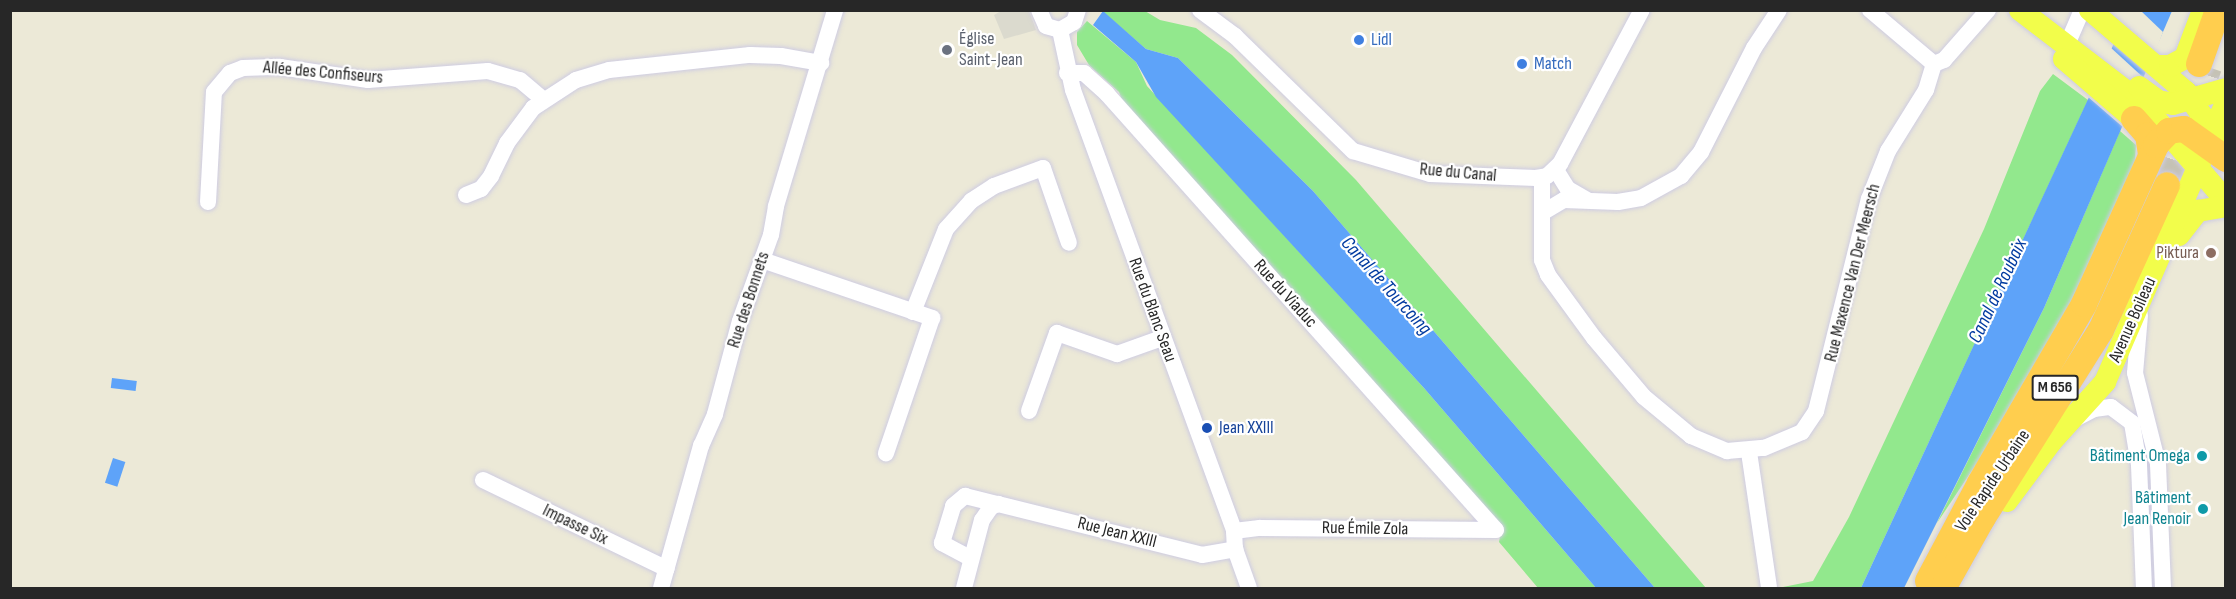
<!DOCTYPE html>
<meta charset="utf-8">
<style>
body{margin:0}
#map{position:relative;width:2236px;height:599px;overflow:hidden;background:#ece9d7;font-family:"Sofia Sans Condensed",sans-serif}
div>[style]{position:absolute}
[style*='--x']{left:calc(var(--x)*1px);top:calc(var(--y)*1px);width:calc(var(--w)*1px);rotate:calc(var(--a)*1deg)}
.green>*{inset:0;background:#92e88d}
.plaza>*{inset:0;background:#dbdace}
.water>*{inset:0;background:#5ea3f9;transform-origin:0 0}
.pier>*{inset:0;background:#ece9d7}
.highway-tunnel>*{height:26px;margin-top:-13px;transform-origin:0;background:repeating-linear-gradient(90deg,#c5c2b4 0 26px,transparent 0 39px)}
.roads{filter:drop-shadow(0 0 2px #cecce2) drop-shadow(0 0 2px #cecce2)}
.minor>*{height:16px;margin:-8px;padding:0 8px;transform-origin:8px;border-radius:8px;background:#fff}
.major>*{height:22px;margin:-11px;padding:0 11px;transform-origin:11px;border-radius:11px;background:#f2fd4b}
.highway>*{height:26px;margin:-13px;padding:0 13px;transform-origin:13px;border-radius:13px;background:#ffce4e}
.dots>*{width:16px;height:16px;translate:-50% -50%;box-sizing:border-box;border:3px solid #fff;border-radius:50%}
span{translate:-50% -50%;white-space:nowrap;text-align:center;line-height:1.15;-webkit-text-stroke:4.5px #fff;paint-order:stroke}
.shield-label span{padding:2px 4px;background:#fff;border:2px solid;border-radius:4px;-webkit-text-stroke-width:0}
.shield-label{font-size:16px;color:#272727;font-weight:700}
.worship-label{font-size:18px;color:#5b616d}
.left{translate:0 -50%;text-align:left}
.shop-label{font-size:18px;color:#366cbe}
.street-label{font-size:18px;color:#272727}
.education-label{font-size:18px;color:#785e54}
.right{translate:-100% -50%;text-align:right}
.transit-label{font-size:18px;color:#164399}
.culture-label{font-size:18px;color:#0d838f}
.water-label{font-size:20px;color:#023ba0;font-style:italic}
.frame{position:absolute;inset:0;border:12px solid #272727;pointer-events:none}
</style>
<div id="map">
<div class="green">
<div style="clip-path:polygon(1102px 11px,1145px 11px,1160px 20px,1196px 28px,1232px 55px,1356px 180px,1706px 588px,1655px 588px,1313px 191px,1178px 58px,1146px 49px)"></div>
<div style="clip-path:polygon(1087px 21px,1136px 62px,1147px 86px,1424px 388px,1596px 588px,1538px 588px,1499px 542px,1501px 531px,1126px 111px,1119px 92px,1089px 65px,1077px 45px,1077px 32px)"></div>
<div style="clip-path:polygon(2053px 74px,2088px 100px,1861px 588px,1778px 588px,1813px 581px,1849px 517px,1984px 229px,2040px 91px)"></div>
<div style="clip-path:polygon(2120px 131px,2136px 145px,2135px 161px,2063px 322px,2009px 415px,1937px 523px,2044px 308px)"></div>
</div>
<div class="plaza">
<div style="clip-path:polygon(1003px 10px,1029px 11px,1036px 30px,1004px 39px,994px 15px)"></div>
</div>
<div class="water">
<div style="clip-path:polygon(1103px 11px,1146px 49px,1178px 58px,1313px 191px,1655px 588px,1596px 588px,1424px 388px,1156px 97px,1136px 62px,1093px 25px)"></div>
<div style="clip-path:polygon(2129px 11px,2172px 11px,2044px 308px,1904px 588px,1861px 588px)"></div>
<div style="left:112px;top:378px;width:25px;height:10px;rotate:7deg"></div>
<div style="left:113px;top:458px;width:13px;height:26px;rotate:18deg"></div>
</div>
<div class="pier">
<div style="clip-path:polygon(2125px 10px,2141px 11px,2163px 32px,2148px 72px,2112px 40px)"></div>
<div style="clip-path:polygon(2109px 46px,2145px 79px,2124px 128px,2087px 96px)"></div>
</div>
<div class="highway-tunnel">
<div style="--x:2167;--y:185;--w:125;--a:-70.4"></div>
</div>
<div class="roads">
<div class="minor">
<div style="--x:1039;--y:10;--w:17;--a:66"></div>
<div style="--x:1046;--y:26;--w:15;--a:16"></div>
<div style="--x:1060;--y:30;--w:16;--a:-30"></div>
<div style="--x:1074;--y:22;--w:13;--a:-72"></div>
<div style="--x:1200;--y:10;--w:44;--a:36.6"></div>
<div style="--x:1235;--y:36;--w:165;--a:44.3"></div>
<div style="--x:1353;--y:151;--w:80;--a:16.6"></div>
<div style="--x:1430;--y:174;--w:106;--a:2.2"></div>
<div style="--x:1536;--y:178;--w:11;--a:-10"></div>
<div style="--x:1547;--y:176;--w:18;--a:-43"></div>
<div style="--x:1560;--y:164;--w:174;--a:-62"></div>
<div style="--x:1870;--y:10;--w:84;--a:40.2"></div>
<div style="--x:1060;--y:30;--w:61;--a:77.8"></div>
<div style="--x:1073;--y:90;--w:469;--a:69.9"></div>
<div style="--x:1234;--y:531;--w:18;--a:87"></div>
<div style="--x:1235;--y:549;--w:41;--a:70.3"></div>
<div style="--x:2066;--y:47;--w:40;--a:-66.6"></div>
<div style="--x:1934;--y:64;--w:11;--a:-22"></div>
<div style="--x:1944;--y:60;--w:67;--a:-48.7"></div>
<div style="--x:1067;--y:73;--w:17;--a:0"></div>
<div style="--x:1084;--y:73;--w:31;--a:42"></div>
<div style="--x:1107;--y:94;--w:584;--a:48.26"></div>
<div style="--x:1556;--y:170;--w:22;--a:58"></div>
<div style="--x:1568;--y:189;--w:22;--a:30"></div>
<div style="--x:1542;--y:178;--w:82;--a:90"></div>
<div style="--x:1542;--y:260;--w:16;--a:68"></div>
<div style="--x:1548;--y:275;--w:78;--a:53.9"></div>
<div style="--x:1594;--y:338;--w:77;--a:49.7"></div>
<div style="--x:1644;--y:397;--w:61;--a:39.7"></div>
<div style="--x:1691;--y:436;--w:39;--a:23"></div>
<div style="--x:1727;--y:451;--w:37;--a:-5"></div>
<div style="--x:1764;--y:448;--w:41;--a:-22.8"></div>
<div style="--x:1802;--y:432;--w:25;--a:-56"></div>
<div style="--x:1816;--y:411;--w:219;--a:-76"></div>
<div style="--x:1869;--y:199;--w:52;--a:-68.4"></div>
<div style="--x:1888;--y:151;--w:72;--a:-58.1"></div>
<div style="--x:1926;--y:90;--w:27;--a:-73"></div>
<div style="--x:466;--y:195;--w:16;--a:-22"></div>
<div style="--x:481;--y:189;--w:16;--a:-52"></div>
<div style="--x:491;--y:176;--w:37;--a:-64"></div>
<div style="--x:507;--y:143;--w:44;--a:-53.4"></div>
<div style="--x:533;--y:108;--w:51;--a:-33.1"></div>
<div style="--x:576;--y:80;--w:34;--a:-17"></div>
<div style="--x:609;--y:70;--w:142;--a:-6.1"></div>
<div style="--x:750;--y:55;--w:31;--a:2"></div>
<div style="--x:781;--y:56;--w:41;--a:9.9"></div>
<div style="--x:208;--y:202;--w:110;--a:-86.9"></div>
<div style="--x:214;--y:92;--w:25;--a:-50"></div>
<div style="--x:230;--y:73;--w:14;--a:-21"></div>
<div style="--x:243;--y:68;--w:37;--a:-2"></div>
<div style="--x:280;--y:67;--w:89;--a:8.4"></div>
<div style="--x:368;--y:80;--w:120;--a:-4.3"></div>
<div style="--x:488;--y:71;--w:33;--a:16"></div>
<div style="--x:520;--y:80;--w:30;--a:40"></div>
<div style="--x:1542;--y:213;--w:26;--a:-31"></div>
<div style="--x:1564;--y:200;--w:54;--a:2.1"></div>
<div style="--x:1618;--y:202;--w:23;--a:-10"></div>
<div style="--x:1641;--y:198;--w:46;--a:-28.8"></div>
<div style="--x:1681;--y:176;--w:31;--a:-50"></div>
<div style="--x:1701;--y:152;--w:117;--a:-63"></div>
<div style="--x:1754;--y:48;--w:45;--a:-56.7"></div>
<div style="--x:762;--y:260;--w:180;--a:18.8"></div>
<div style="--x:932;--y:318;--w:143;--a:108.8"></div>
<div style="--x:913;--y:312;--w:89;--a:-68.3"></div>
<div style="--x:946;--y:229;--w:38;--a:-48"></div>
<div style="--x:971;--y:201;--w:27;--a:-33"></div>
<div style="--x:994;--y:186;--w:52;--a:-20.2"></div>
<div style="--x:1043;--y:168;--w:79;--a:70.9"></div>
<div style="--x:2140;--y:315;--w:58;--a:94.9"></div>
<div style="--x:2135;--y:373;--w:94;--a:75.8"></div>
<div style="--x:2158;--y:464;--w:124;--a:87.7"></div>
<div style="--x:1029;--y:411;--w:83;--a:-70.3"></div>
<div style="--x:1057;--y:333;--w:64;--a:19.3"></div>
<div style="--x:1117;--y:354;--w:48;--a:-19.6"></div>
<div style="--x:2077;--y:418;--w:19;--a:-28"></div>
<div style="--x:2094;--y:409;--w:17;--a:-7"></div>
<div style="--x:2111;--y:407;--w:26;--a:37"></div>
<div style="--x:2132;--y:423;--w:43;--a:80.5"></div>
<div style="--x:2139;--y:465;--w:123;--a:87.7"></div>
<div style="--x:1749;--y:452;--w:136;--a:81.6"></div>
<div style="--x:483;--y:480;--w:204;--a:25.8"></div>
<div style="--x:1234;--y:531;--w:26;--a:-7"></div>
<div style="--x:1260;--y:528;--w:236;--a:0.5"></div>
<div style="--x:970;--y:558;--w:32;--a:-152"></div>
<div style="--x:942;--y:543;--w:39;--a:-73"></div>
<div style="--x:953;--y:506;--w:16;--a:-40"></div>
<div style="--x:965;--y:496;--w:34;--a:14"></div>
<div style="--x:661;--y:588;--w:148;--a:-74.3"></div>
<div style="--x:701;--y:446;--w:35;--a:-66"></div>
<div style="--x:715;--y:414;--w:96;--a:-75"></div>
<div style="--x:740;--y:321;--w:91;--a:-70.2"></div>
<div style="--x:771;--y:235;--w:29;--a:-80"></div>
<div style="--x:776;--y:206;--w:205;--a:-73.2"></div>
<div style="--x:964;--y:588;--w:70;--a:-75.2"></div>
<div style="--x:982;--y:520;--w:16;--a:-55"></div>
<div style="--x:991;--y:507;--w:8;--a:-23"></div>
<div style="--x:998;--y:504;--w:210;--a:14"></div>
<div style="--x:1202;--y:555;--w:34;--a:-10"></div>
</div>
<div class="major">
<div style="--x:2020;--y:10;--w:155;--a:37.4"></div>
<div style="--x:2143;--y:104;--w:128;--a:49.4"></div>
<div style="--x:2090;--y:10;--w:126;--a:40.5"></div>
<div style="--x:2186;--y:92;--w:60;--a:55.8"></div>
<div style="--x:2064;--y:59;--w:92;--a:40.6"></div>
<div style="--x:2156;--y:66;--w:14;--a:0"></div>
<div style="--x:2170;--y:66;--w:17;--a:-28"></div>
<div style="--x:2185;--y:58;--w:51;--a:-69.4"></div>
<div style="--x:2139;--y:87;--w:24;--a:36"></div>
<div style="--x:2158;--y:101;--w:15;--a:11"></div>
<div style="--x:2173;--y:104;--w:55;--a:-15.8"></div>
<div style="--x:2179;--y:235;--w:31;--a:-52"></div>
<div style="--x:2198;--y:211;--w:28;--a:-10"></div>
<div style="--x:2007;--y:501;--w:74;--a:-53.3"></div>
<div style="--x:2051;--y:442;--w:81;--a:-48"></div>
<div style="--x:2105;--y:382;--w:304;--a:-66.6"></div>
</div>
<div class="highway">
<div style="--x:2199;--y:64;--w:57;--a:-70.6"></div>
<div style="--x:2134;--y:119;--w:21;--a:49"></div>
<div style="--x:2148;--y:135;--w:20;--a:81"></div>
<div style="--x:1928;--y:581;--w:111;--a:-62"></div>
<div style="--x:1980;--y:483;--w:207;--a:-59.8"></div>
<div style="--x:2084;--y:304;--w:175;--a:-65.6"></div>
<div style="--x:2156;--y:145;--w:19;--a:-47"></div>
<div style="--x:2169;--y:131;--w:15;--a:-8"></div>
<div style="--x:2184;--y:129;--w:52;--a:35.5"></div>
<div style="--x:1945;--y:585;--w:76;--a:-60.7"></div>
<div style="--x:1982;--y:519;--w:223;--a:-57.8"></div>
<div style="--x:2101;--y:330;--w:159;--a:-65.5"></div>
</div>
</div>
<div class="dots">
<div style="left:1359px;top:40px;background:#3f7fe0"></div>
<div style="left:947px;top:50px;background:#6b7280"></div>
<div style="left:1522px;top:64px;background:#3f7fe0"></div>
<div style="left:2211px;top:253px;background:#8d6e63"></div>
<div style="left:1207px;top:428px;background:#1a4fb4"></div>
<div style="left:2202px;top:456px;background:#0f9aa8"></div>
<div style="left:2203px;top:509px;background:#0f9aa8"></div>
</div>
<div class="shield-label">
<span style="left:2055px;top:388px">M 656</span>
</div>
<div class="worship-label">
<span class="left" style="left:959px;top:50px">Église<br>Saint-Jean</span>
</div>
<div class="shop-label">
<span class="left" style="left:1371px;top:40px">Lidl</span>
<span class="left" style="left:1534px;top:64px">Match</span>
</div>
<div class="street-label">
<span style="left:323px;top:73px;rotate:5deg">Allée des Confiseurs</span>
<span style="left:1458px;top:173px;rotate:5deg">Rue du Canal</span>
<span style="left:1853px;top:273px;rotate:-76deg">Rue Maxence Van Der Meersch</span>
<span style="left:1285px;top:294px;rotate:48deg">Rue du Viaduc</span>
<span style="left:749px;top:300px;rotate:-72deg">Rue des Bonnets</span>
<span style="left:1152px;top:310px;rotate:70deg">Rue du Blanc Seau</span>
<span style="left:2133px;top:320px;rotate:-66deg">Avenue Boileau</span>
<span style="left:1993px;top:481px;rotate:-56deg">Voie Rapide Urbaine</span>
<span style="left:575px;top:525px;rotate:26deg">Impasse Six</span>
<span style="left:1365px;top:529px;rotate:1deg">Rue Émile Zola</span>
<span style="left:1117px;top:533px;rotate:14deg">Rue Jean XXIII</span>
</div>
<div class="education-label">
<span class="right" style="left:2199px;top:253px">Piktura</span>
</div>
<div class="transit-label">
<span class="left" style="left:1219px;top:428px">Jean XXIII</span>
</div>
<div class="culture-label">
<span class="right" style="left:2190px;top:456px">Bâtiment Omega</span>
<span class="right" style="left:2191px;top:509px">Bâtiment<br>Jean Renoir</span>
</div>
<div class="water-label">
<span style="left:1386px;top:286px;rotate:48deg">Canal de Tourcoing</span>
<span style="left:1998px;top:291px;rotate:-65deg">Canal de Roubaix</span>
</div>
<div class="frame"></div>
</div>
